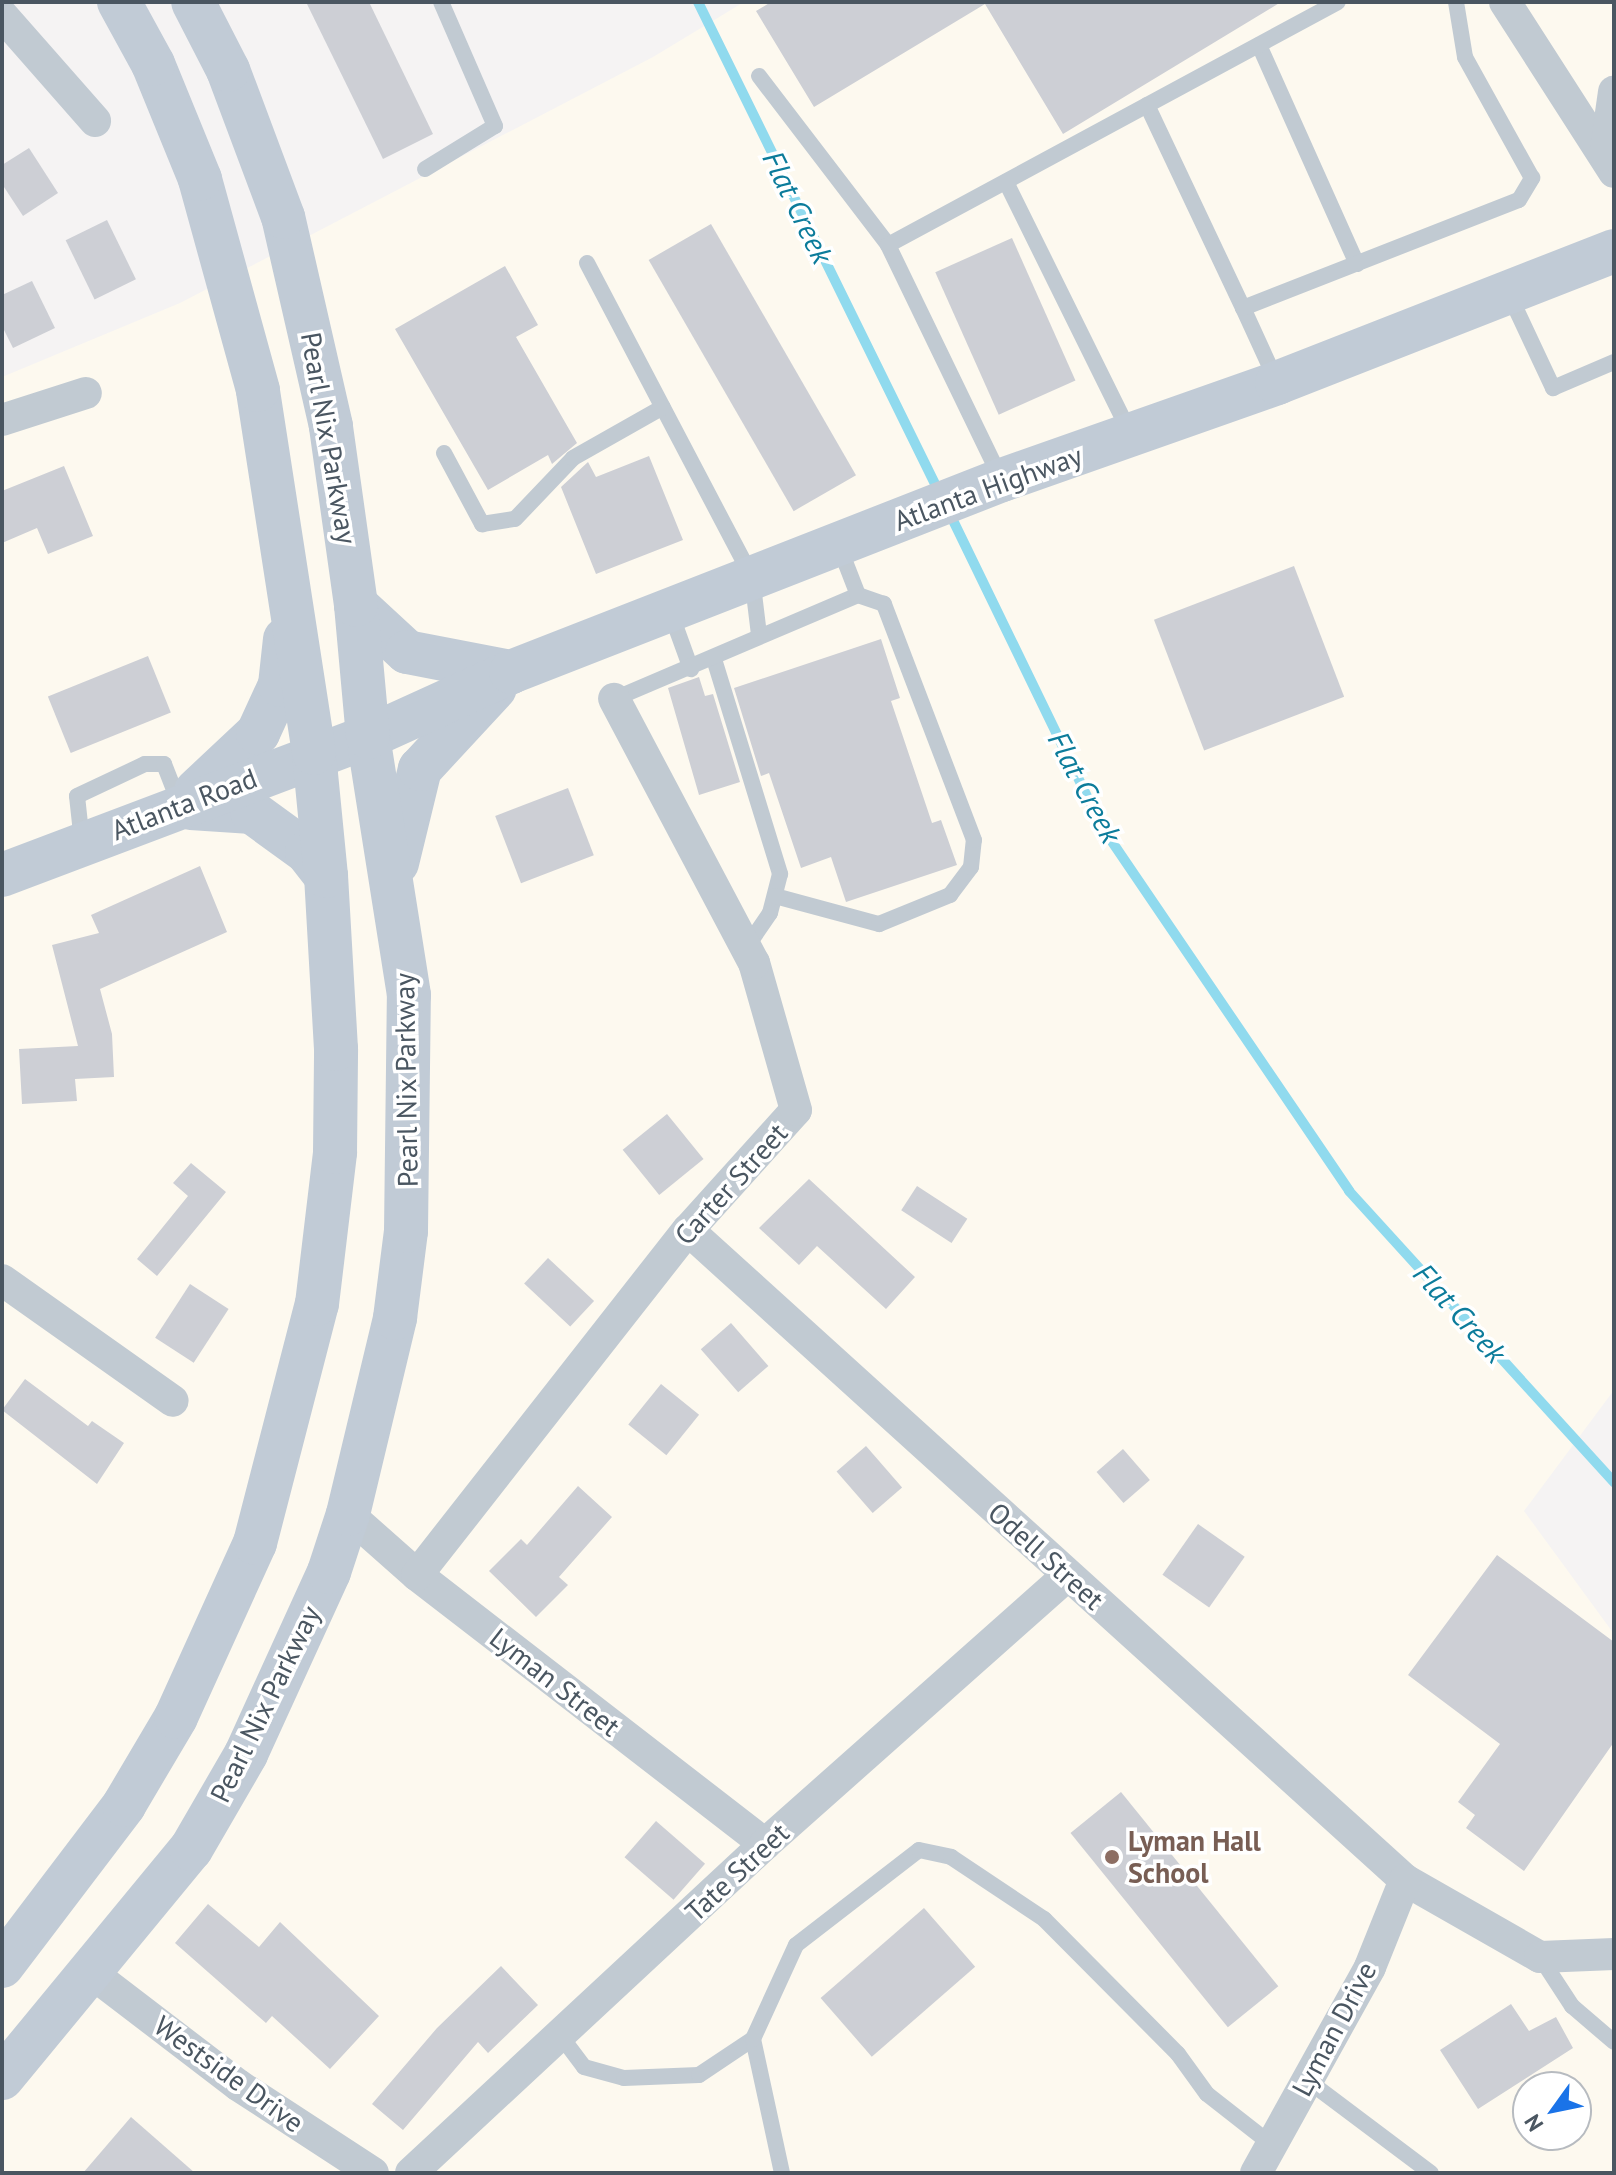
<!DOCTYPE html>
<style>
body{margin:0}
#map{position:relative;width:1616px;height:2175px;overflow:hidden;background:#f5f3f3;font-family:"PT Sans",sans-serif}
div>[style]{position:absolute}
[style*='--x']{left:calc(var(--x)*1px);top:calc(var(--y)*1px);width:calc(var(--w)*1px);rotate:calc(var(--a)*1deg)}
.commercial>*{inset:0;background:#fdf9ef}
.stream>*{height:10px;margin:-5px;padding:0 5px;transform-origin:5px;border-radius:5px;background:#90daee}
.building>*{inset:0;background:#cdcfd5;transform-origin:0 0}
.service>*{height:16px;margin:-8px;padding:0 8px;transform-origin:8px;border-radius:8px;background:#c1cad2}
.minor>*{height:32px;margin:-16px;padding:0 16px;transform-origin:16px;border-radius:16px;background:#c1cad2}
.secondary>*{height:44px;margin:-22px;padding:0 22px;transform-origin:22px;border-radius:22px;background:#c1cbd6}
.dots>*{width:22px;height:22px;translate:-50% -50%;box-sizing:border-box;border:4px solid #fff;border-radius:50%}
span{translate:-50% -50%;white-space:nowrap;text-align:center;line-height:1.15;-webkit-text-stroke:7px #fff;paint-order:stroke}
.street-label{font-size:28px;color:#4a5661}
.education-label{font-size:28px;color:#785e54;font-weight:700}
.left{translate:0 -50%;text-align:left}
.water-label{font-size:30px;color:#0c7c9b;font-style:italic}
.frame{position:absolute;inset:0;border:4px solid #4a5661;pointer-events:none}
.north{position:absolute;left:1512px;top:2071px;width:80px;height:80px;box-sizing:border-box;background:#fff;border:2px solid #b7bbc0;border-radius:50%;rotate:237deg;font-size:22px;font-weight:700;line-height:32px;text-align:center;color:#4a5661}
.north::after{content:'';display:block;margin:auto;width:28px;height:36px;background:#1a73e8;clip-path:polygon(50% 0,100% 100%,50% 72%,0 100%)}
</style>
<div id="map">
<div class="commercial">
<div style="clip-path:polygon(evenodd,744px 2px,1614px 2px,1614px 1390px,1524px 1511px,1614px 1634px,1614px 2173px,2px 2173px,2px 377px,180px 303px,653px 57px,744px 2px,1528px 2087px,1576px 2087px,1576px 2135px,1528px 2135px,1528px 2087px)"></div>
</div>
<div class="stream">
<div style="--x:698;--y:2;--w:546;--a:63.81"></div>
<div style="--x:948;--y:510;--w:352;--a:64.1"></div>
<div style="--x:1102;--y:827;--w:440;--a:55.8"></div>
<div style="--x:1349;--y:1191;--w:394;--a:47.7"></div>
</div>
<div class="building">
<div style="clip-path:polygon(306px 2px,369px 2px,433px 134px,383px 159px)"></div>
<div style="clip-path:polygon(771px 2px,1281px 2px,1063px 134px,985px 4px,814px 107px,756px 11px)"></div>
<div style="clip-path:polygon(29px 148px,58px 193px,23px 216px,2px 184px,2px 165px)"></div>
<div style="left:107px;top:220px;width:66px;height:46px;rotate:64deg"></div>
<div style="left:711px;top:224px;width:290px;height:72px;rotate:60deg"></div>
<div style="left:1012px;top:238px;width:156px;height:84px;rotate:66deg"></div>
<div style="clip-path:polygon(505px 266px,538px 325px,516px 337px,577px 443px,552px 464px,548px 455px,488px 490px,395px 329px)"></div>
<div style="clip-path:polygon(32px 281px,55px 328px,13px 348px,2px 326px,2px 295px)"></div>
<div style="clip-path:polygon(649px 456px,683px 540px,596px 574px,561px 487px,588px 462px,596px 477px)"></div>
<div style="clip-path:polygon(64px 466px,93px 536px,48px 554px,37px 528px,2px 543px,2px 491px)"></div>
<div style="left:1294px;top:566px;width:140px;height:150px;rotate:69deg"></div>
<div style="clip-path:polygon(881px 639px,900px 698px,891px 701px,932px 823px,941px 820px,957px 865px,846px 902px,831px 857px,801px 868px,769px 773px,761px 776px,734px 688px)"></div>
<div style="left:148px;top:656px;width:61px;height:108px;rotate:68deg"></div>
<div style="clip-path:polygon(699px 677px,705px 696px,713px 694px,740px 782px,699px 795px,668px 688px)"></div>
<div style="left:568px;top:788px;width:72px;height:78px;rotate:69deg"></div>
<div style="clip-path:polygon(200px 866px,227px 932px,100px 989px,112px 1034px,114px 1077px,75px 1079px,77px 1101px,22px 1104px,19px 1049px,78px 1046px,52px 945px,99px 933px,91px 915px)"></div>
<div style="left:667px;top:1114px;width:58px;height:57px;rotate:51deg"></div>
<div style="clip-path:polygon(191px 1163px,226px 1192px,157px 1276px,137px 1259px,188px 1196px,173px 1183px)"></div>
<div style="clip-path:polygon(809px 1179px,915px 1277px,886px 1309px,817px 1246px,799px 1265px,759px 1228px)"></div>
<div style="left:917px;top:1186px;width:60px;height:29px;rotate:33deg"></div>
<div style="left:548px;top:1258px;width:63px;height:35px;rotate:43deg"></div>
<div style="left:190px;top:1284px;width:46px;height:64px;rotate:33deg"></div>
<div style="left:731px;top:1323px;width:57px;height:40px;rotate:49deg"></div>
<div style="clip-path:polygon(25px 1379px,88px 1426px,92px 1421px,124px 1443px,97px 1484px,2px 1410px)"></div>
<div style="left:661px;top:1384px;width:49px;height:52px;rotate:39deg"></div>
<div style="left:866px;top:1446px;width:55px;height:39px;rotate:49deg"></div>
<div style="left:1123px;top:1449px;width:41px;height:35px;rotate:49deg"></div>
<div style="clip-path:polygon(578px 1486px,612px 1517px,559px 1577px,568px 1585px,536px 1617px,489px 1571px,521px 1539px,527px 1545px)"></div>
<div style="left:1198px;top:1524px;width:57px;height:62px;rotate:35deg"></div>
<div style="clip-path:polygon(1497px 1555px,1614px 1642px,1614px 1742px,1524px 1871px,1466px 1828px,1475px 1815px,1458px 1802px,1500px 1744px,1408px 1675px)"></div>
<div style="left:1121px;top:1792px;width:250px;height:65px;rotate:51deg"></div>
<div style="left:656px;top:1821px;width:65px;height:48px;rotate:41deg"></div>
<div style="clip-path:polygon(208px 1904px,259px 1947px,280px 1922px,379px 2016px,330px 2069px,272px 2016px,266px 2023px,175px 1943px)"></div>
<div style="left:924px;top:1908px;width:78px;height:137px;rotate:49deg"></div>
<div style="clip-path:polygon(501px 1966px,538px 2005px,488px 2053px,478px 2042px,403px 2130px,372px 2104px,437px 2028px)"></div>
<div style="clip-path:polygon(1511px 2004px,1529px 2031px,1556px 2017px,1573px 2048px,1478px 2109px,1440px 2050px)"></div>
<div style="clip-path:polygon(131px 2117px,195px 2173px,83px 2173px)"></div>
</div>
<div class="service">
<div style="--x:1259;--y:45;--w:240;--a:65.9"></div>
<div style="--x:759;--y:76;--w:213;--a:52.6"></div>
<div style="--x:888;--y:245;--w:260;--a:64.2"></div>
<div style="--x:1147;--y:105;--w:225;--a:64.7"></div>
<div style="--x:425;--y:169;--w:82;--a:-31.6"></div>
<div style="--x:495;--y:126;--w:135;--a:-113.5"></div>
<div style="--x:1006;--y:182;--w:278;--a:63.7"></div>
<div style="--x:888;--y:245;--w:511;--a:-28.37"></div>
<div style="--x:587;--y:263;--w:355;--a:62.3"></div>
<div style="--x:752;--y:577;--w:58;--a:83.1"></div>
<div style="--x:1509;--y:294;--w:104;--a:64.9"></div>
<div style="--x:1553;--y:388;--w:66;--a:-23.1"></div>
<div style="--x:1276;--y:380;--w:79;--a:-114.6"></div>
<div style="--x:1243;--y:308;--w:296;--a:-21.4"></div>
<div style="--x:1519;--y:200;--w:26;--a:-59"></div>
<div style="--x:1532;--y:178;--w:138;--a:-119"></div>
<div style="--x:1465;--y:57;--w:56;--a:-99.3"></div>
<div style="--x:444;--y:453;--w:81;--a:61.8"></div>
<div style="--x:482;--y:524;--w:33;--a:-9"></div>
<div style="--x:515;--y:519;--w:84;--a:-46.4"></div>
<div style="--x:573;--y:458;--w:103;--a:-29.5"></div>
<div style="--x:670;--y:611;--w:62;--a:70.1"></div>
<div style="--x:714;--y:659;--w:225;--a:72.9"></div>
<div style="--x:780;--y:874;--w:40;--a:104.4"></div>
<div style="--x:770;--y:913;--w:42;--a:124.4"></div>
<div style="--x:614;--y:699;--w:265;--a:-23.1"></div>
<div style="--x:858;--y:595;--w:53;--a:-111.2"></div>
<div style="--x:82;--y:842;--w:46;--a:-96.2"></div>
<div style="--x:77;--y:796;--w:75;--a:-25.2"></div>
<div style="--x:145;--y:764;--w:19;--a:0"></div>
<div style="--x:164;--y:764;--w:44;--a:68.7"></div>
<div style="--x:775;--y:896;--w:108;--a:15.1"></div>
<div style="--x:879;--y:924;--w:77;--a:-22.2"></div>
<div style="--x:950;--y:895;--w:35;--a:-53"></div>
<div style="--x:971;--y:867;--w:27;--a:-84"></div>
<div style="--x:974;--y:840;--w:253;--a:-110.9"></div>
<div style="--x:884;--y:604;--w:28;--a:-161"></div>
<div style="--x:1540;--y:1957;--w:59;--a:56.9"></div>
<div style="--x:1572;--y:2006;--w:55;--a:40.6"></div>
<div style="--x:560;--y:2035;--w:40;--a:53"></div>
<div style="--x:584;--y:2067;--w:41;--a:15.4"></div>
<div style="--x:624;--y:2078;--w:75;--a:-2.3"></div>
<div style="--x:699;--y:2075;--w:65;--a:-33.7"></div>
<div style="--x:1307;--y:2080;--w:155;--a:36.9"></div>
<div style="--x:782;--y:2173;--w:137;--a:-102.2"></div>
<div style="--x:753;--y:2039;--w:103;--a:-65.4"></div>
<div style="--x:796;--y:1945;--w:155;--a:-37.7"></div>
<div style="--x:919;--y:1850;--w:33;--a:12"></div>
<div style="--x:951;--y:1857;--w:112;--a:33.7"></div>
<div style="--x:1044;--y:1919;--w:190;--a:45.2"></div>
<div style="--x:1178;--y:2054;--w:49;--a:54.1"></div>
<div style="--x:1207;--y:2094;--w:81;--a:38"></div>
</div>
<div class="minor">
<div style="--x:1505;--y:2;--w:202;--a:57.3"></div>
<div style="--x:2;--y:15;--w:141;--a:48.7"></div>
<div style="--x:1605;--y:155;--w:64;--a:-81.9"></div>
<div style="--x:2;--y:420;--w:88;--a:-17.8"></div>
<div style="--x:688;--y:1230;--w:968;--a:42.19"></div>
<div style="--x:1405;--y:1880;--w:155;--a:29.7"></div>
<div style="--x:1540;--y:1957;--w:74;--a:-2.3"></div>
<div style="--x:2;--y:1280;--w:209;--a:35.3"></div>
<div style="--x:348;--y:1514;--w:92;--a:41.5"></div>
<div style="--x:417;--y:1575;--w:440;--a:37.7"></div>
<div style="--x:417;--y:1575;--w:439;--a:-51.9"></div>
<div style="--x:688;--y:1230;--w:161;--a:-48"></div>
<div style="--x:796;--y:1110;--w:153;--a:-105.9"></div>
<div style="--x:754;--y:963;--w:299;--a:-117.9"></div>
<div style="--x:89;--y:1971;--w:188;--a:37.4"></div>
<div style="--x:238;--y:2085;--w:161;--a:33.1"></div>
<div style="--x:411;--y:2173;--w:483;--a:-42.9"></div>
<div style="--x:765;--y:1844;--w:404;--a:-41.6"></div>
<div style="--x:1256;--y:2173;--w:235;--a:-61"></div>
<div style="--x:1370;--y:1967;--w:94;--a:-68.1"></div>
</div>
<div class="secondary">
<div style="--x:356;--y:605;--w:69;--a:42.7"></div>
<div style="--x:407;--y:652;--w:106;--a:10.9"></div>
<div style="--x:196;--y:791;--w:85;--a:-43.1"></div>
<div style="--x:258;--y:733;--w:53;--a:-65.4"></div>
<div style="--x:280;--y:685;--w:46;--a:-83.8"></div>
<div style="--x:191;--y:808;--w:61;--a:3.8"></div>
<div style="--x:252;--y:812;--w:68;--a:36"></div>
<div style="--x:307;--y:852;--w:31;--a:52"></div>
<div style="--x:397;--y:863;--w:97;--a:-76.3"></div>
<div style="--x:420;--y:769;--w:110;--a:-47.2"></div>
<div style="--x:2;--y:875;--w:391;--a:-20.7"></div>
<div style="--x:368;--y:737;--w:157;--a:-24.4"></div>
<div style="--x:511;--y:672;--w:527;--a:-21.36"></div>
<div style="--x:1002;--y:480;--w:292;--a:-19.4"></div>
<div style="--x:1277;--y:383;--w:362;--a:-21.4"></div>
<div style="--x:2;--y:1966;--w:202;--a:-52.8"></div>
<div style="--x:124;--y:1805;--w:102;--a:-59.4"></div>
<div style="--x:176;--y:1717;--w:191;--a:-65.6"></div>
<div style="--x:255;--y:1543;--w:247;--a:-75.5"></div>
<div style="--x:317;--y:1304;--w:153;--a:-83.2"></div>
<div style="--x:335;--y:1152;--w:103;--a:-89.4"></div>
<div style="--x:336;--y:1049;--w:173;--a:-93.3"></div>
<div style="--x:326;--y:876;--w:124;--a:-95.6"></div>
<div style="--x:314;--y:753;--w:367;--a:-98.8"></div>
<div style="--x:258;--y:390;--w:219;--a:-105.4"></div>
<div style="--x:200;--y:179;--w:124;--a:-112.2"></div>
<div style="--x:153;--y:64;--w:71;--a:-118.7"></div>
<div style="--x:2;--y:2078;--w:297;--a:-50.5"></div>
<div style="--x:191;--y:1849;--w:110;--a:-59.9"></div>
<div style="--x:246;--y:1754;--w:200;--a:-65.5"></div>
<div style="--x:329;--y:1572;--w:61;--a:-71.9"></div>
<div style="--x:348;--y:1514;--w:202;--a:-76.5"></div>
<div style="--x:395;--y:1318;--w:88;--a:-82.8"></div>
<div style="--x:406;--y:1231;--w:236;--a:-89.3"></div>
<div style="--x:409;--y:995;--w:261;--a:-99"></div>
<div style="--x:368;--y:737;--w:133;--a:-95.2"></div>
<div style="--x:356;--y:605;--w:181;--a:-98"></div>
<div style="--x:331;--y:426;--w:214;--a:-102.9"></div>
<div style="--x:283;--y:217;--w:157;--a:-110.5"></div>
<div style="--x:228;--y:70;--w:76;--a:-117.2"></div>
</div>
<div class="dots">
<div style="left:1112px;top:1857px;background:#8d6e63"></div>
</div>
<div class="street-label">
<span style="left:329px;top:438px;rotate:80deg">Pearl Nix Parkway</span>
<span style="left:988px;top:488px;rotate:-20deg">Atlanta Highway</span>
<span style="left:184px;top:804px;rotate:-21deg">Atlanta Road</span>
<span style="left:406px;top:1080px;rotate:-91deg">Pearl Nix Parkway</span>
<span style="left:731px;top:1184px;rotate:-48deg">Carter Street</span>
<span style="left:1046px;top:1556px;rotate:42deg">Odell Street</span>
<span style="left:555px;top:1682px;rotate:38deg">Lyman Street</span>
<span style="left:265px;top:1704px;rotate:-64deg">Pearl Nix Parkway</span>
<span style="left:737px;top:1872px;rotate:-43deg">Tate Street</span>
<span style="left:1334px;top:2029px;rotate:-62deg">Lyman Drive</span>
<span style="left:229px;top:2074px;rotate:36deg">Westside Drive</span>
</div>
<div class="education-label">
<span class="left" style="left:1128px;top:1857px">Lyman Hall<br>School</span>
</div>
<div class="water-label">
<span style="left:798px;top:207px;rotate:64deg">Flat Creek</span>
<span style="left:1085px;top:787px;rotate:62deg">Flat Creek</span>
<span style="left:1460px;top:1313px;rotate:48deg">Flat Creek</span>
</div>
<div class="frame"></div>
<div class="north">N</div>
</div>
